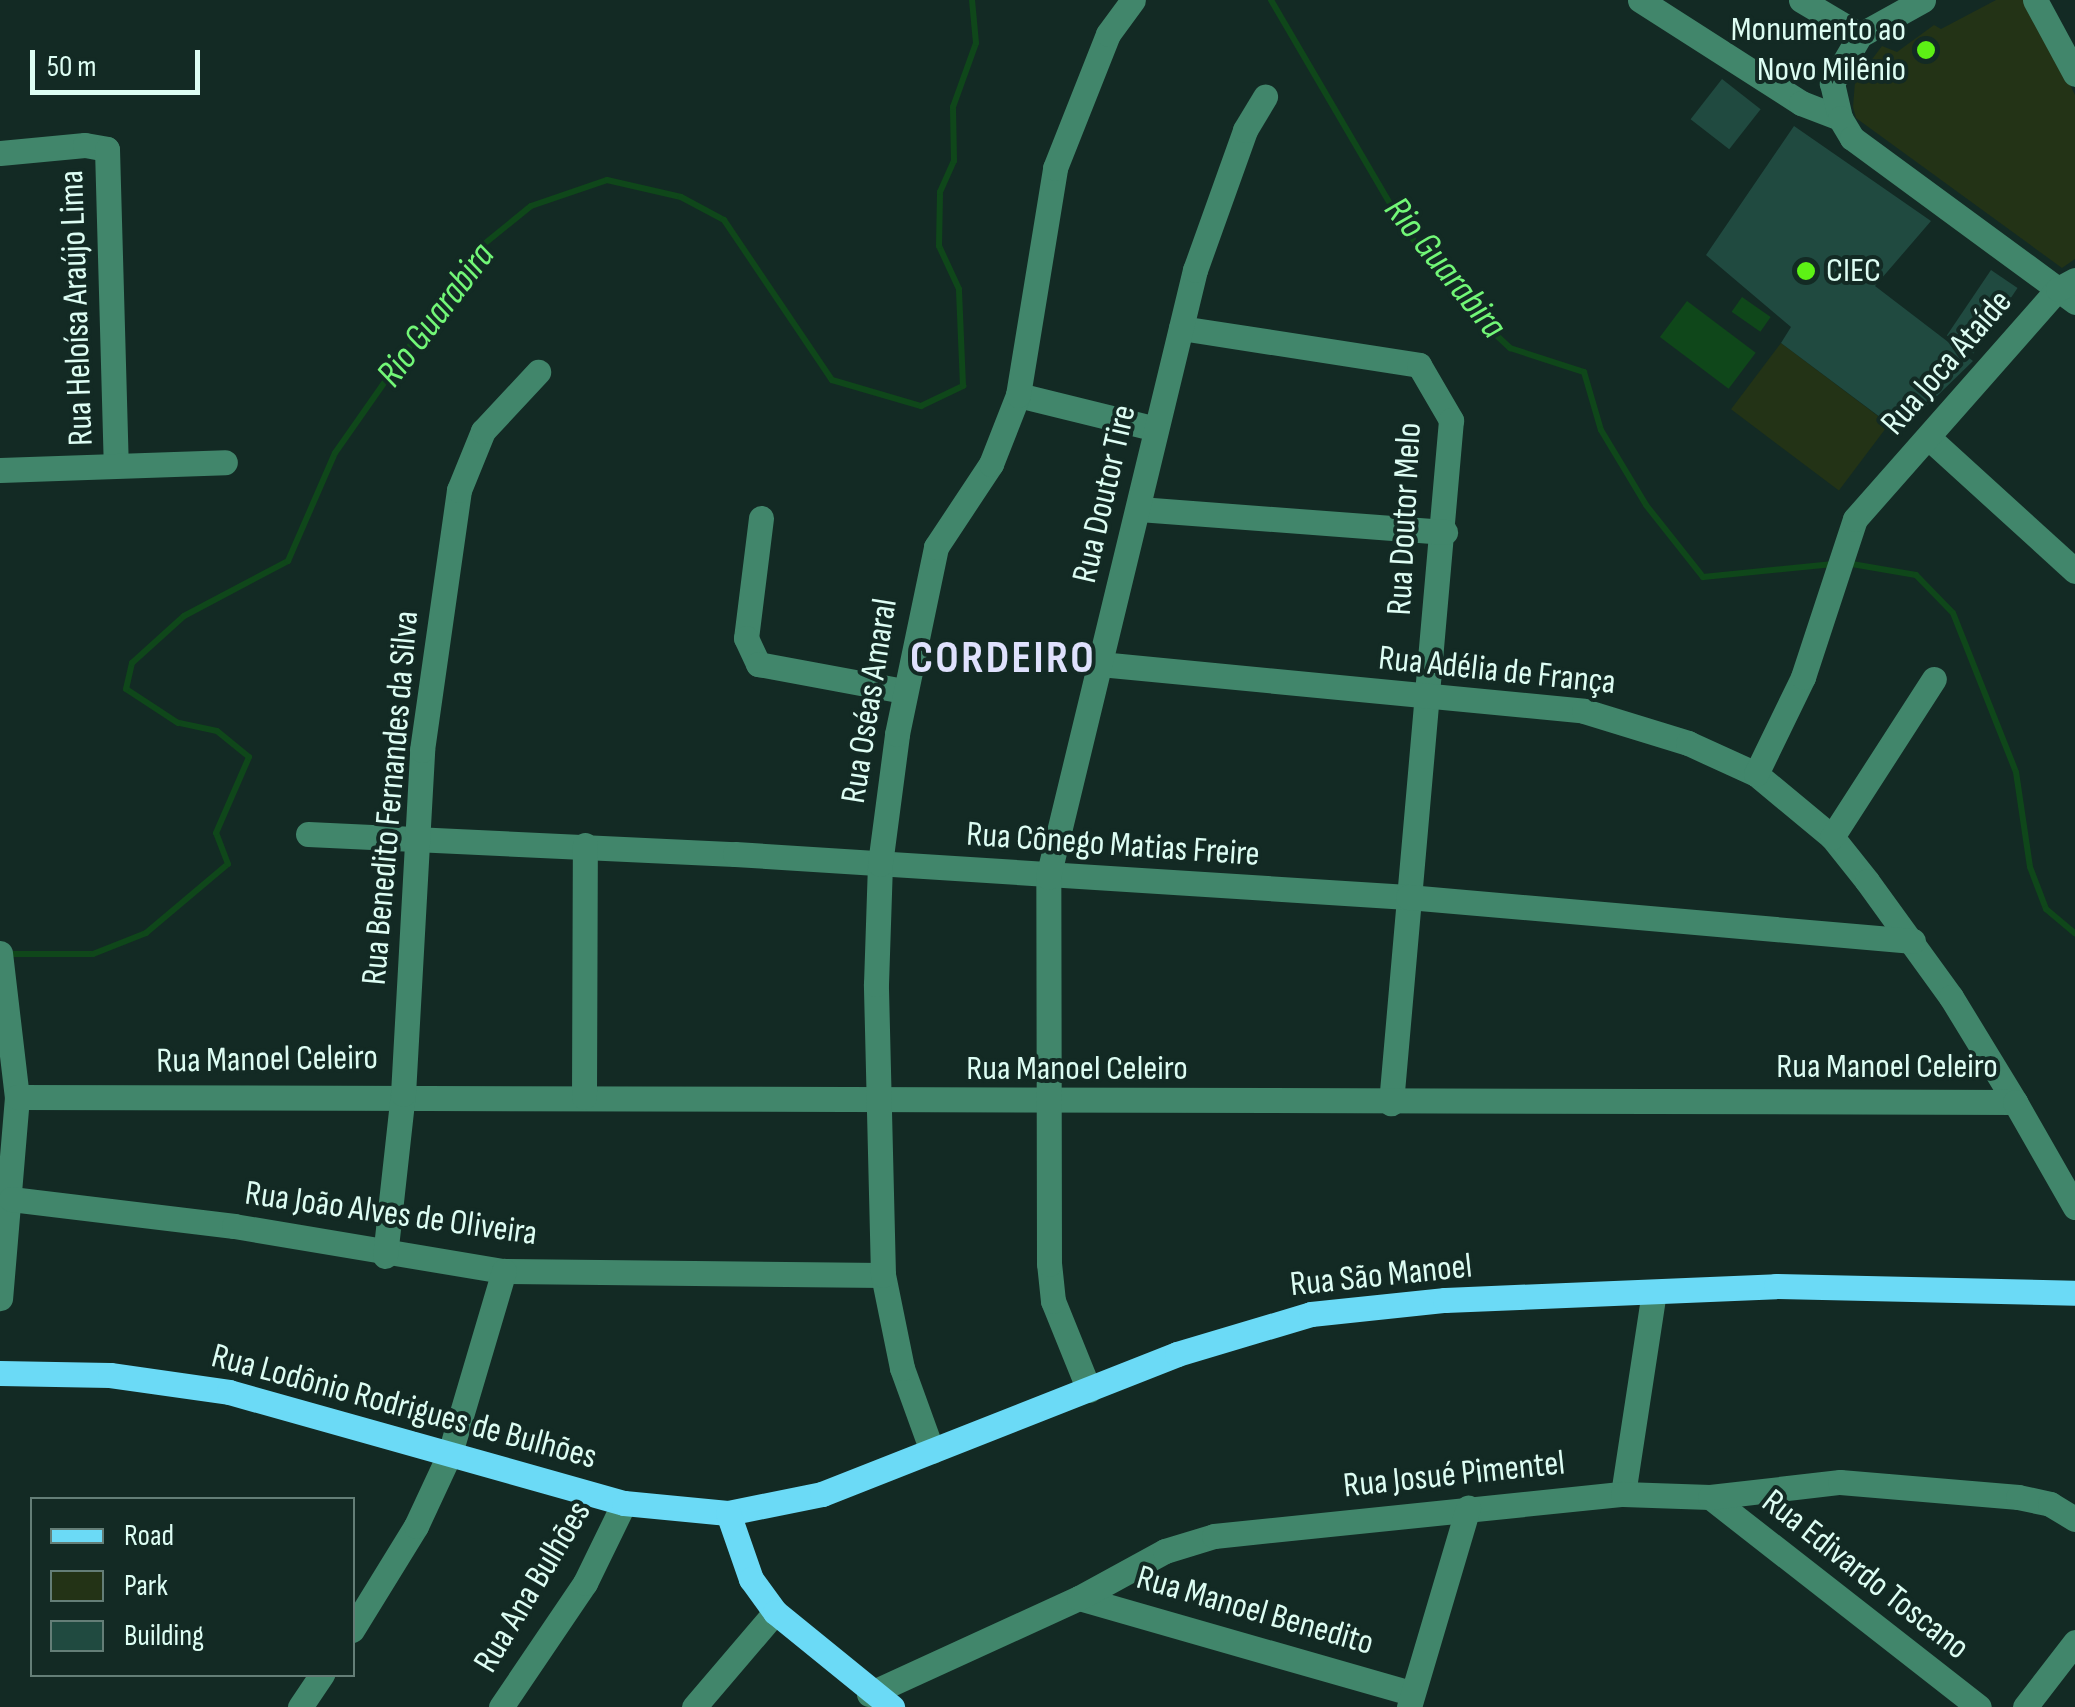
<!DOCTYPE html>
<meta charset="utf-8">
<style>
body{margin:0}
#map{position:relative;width:2075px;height:1707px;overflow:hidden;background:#132a24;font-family:"Sofia Sans Condensed",sans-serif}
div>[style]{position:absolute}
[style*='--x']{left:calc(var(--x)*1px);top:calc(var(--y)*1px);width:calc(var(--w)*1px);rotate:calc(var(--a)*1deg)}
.green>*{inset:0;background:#233316;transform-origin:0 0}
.water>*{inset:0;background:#0f471a;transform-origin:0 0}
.stream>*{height:6px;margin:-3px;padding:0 3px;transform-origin:3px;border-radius:3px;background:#0f471a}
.building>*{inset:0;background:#204a40;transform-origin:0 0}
.minor>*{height:25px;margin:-12.5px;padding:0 12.5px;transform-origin:12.5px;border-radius:12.5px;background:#41866b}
.major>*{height:25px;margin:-12.5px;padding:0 12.5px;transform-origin:12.5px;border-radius:12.5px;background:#6bdaf6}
.dots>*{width:28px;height:28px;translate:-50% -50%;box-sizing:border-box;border:5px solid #132a24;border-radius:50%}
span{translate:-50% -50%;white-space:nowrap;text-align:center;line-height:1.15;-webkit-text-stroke:8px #132a24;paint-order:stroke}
.poi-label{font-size:35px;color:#ddfdf3}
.right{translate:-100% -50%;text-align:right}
.left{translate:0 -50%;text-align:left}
.street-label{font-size:35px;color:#ddfdf3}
.water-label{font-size:38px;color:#72f777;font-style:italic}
.district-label{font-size:45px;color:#dfe1fd;font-weight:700;letter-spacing:2.5px}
.legend{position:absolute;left:30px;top:1497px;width:325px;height:180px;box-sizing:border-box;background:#132a24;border:2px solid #647e77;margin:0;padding:12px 18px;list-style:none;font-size:30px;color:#ddfdf3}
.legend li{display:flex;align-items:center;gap:20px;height:50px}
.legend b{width:50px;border:2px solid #647e77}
.scale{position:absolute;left:30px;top:50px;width:170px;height:45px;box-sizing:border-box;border:5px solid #ddfdf3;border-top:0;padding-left:12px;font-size:30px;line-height:35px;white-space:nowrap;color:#ddfdf3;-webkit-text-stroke:8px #132a24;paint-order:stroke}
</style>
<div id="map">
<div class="green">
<div style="clip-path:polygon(1996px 0,2028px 0,2075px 95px,2075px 259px,2062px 268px,1856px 118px,1853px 107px,1855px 82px,1882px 46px,1897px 52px,1934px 25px,1941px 29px)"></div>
<div style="left:1781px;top:343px;width:135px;height:83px;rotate:37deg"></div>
</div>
<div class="water">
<div style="left:1742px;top:297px;width:35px;height:18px;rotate:35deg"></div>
<div style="left:1687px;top:301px;width:86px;height:45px;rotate:37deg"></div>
</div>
<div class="stream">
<div style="--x:1271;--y:0;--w:265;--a:59.7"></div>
<div style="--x:1405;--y:229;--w:98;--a:52.1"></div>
<div style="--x:1465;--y:306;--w:62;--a:43"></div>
<div style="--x:1510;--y:348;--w:78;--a:18"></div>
<div style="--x:1584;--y:372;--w:60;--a:73.7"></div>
<div style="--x:1601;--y:430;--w:87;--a:59"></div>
<div style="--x:1646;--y:505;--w:92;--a:51.6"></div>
<div style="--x:1703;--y:577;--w:131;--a:-5.7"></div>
<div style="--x:1846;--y:563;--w:71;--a:9.7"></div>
<div style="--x:1916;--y:575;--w:53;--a:45.8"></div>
<div style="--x:1953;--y:613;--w:171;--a:68.4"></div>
<div style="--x:2016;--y:772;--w:96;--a:81.6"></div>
<div style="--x:2030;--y:867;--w:45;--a:69.1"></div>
<div style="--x:2046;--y:909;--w:38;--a:40"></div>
<div style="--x:6;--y:954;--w:87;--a:0"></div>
<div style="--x:93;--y:954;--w:57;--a:-21.6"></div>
<div style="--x:146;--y:933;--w:107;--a:-40.1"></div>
<div style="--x:228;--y:864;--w:33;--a:-111"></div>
<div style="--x:216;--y:833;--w:83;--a:-66.5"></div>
<div style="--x:249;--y:757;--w:41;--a:-140.9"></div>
<div style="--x:217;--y:731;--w:40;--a:-168"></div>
<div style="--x:178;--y:723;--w:62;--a:-146.8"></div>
<div style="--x:126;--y:689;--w:27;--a:-77"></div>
<div style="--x:132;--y:663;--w:70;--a:-42.1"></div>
<div style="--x:184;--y:616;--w:118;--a:-27.9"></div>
<div style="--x:288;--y:561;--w:118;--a:-66.5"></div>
<div style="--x:335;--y:453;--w:249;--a:-55"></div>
<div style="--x:478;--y:249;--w:68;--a:-39.1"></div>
<div style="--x:531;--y:206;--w:80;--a:-18.9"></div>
<div style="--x:607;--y:180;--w:76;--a:12.9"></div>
<div style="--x:681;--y:197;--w:49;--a:28.1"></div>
<div style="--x:724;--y:220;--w:193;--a:56"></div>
<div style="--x:832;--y:380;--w:93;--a:16.3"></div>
<div style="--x:921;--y:406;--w:47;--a:-25.5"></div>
<div style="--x:963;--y:386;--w:97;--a:-92.4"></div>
<div style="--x:959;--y:289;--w:47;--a:-114.9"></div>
<div style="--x:939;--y:246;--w:54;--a:-88.9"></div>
<div style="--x:940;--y:192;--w:34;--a:-66"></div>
<div style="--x:954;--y:161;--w:54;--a:-91.1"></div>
<div style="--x:953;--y:107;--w:68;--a:-70.2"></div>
<div style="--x:976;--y:43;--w:43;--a:-95.3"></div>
</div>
<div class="building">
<div style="left:1722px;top:79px;width:49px;height:51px;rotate:38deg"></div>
<div style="clip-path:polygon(1794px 126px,1931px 221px,1875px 286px,1973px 361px,1900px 432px,1781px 343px,1791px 327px,1706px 255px)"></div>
<div style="left:1991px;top:270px;width:32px;height:79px;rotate:34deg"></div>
</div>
<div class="minor">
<div style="--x:1640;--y:0;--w:191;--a:32.6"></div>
<div style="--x:1801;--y:103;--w:42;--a:21"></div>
<div style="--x:1801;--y:0;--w:69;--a:30.7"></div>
<div style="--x:1923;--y:0;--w:72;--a:150.9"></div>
<div style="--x:1860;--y:35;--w:56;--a:120.3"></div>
<div style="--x:1832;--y:83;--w:36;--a:77"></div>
<div style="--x:1840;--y:118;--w:23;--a:59"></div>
<div style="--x:1852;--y:138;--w:277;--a:36.3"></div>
<div style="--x:2035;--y:0;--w:84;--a:61.6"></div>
<div style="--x:0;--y:153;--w:85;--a:-5.4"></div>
<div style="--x:85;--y:145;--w:22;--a:10"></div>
<div style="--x:107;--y:149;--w:315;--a:88.4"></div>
<div style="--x:1181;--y:328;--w:241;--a:8.8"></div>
<div style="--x:1419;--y:365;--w:64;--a:59.8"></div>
<div style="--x:1451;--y:420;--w:686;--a:95.02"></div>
<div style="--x:1018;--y:395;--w:142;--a:13.8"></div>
<div style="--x:1930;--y:439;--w:196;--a:42.3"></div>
<div style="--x:0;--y:470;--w:225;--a:-2"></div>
<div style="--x:1139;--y:509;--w:307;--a:4.3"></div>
<div style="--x:761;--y:518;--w:121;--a:97.1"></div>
<div style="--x:746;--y:638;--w:29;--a:65"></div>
<div style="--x:758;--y:664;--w:148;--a:10.5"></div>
<div style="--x:1100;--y:664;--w:486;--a:5.5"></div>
<div style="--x:1584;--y:711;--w:109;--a:17.1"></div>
<div style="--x:1688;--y:743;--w:75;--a:24.5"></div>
<div style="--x:1756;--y:774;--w:99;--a:39.7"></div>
<div style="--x:1832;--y:837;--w:56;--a:51.5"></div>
<div style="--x:1867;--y:881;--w:143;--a:54.1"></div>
<div style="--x:1951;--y:997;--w:123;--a:58.6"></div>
<div style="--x:1756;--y:774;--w:108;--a:-64.1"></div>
<div style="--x:1803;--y:677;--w:166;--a:-71.8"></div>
<div style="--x:1855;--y:519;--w:307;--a:-48.6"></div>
<div style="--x:2058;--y:289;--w:19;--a:-28"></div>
<div style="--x:308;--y:834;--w:427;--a:2.7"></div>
<div style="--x:735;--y:854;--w:674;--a:3.66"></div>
<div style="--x:1408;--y:897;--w:507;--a:4.98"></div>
<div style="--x:1832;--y:837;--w:188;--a:-57.2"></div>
<div style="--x:0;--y:953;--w:145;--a:83.3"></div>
<div style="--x:17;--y:1097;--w:202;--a:94.8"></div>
<div style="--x:17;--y:1097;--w:1998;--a:0.14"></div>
<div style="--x:2015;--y:1102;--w:121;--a:60.3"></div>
<div style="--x:584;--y:1097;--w:252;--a:-89.8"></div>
<div style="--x:11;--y:1199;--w:225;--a:6.9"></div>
<div style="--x:234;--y:1226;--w:274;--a:9.5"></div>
<div style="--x:504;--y:1271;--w:379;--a:0.6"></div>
<div style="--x:385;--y:1256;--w:163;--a:-83.7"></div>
<div style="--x:403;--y:1094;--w:345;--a:-86.8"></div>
<div style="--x:422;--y:750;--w:263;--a:-81.9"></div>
<div style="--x:459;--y:490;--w:64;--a:-67.9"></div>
<div style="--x:483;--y:431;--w:81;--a:-47"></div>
<div style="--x:1089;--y:1390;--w:96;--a:-112"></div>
<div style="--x:1053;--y:1301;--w:37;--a:-96"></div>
<div style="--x:1049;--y:1264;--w:387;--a:-90.1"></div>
<div style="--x:1048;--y:877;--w:625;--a:-76.39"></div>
<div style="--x:1195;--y:270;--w:149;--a:-70.3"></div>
<div style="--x:1245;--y:130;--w:39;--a:-59"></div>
<div style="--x:932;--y:1451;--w:88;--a:-109.9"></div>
<div style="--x:902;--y:1368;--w:95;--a:-101.5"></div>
<div style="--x:883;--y:1275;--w:291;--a:-91.4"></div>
<div style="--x:876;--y:984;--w:120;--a:-88.1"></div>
<div style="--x:880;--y:864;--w:131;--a:-82.5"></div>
<div style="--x:897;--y:734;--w:191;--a:-78.2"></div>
<div style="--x:936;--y:547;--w:100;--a:-56.5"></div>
<div style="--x:991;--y:464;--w:74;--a:-68.6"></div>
<div style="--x:1018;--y:395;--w:230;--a:-80.7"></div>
<div style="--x:1055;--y:168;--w:144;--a:-68.4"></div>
<div style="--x:1108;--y:34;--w:42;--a:-53.7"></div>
<div style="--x:1623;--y:1494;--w:204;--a:-81.3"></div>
<div style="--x:1710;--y:1497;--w:341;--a:38"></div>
<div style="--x:1079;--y:1598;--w:345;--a:16"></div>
<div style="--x:352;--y:1630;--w:122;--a:-58.4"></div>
<div style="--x:416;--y:1526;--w:81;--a:-65"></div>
<div style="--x:450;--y:1453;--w:190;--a:-73.5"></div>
<div style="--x:869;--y:1694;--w:231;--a:-24.6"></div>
<div style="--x:1079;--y:1598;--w:98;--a:-28.7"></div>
<div style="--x:1165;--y:1551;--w:51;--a:-17"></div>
<div style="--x:1214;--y:1536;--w:411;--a:-5.9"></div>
<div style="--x:1623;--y:1494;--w:87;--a:2"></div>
<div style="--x:1710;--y:1497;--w:131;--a:-6.6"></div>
<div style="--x:1840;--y:1482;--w:179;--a:4.8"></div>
<div style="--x:2018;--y:1497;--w:33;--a:12"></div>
<div style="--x:2050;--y:1504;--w:29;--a:31"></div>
<div style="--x:300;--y:1707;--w:40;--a:-56"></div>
<div style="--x:501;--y:1707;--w:150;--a:-55.9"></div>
<div style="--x:585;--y:1583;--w:89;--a:-64"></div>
<div style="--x:694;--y:1707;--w:125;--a:-49.5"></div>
<div style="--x:1409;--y:1707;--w:208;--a:-73.5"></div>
<div style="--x:2025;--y:1707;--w:82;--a:-52.4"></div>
</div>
<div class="major">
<div style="--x:0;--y:1373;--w:110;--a:1"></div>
<div style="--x:110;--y:1375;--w:120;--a:8.1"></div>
<div style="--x:229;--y:1392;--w:410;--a:15.7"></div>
<div style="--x:624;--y:1503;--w:104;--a:5.5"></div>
<div style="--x:728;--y:1513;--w:96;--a:-11.4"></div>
<div style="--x:822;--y:1494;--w:382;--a:-21.5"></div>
<div style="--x:1177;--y:1354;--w:140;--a:-16.6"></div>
<div style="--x:1311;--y:1314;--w:135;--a:-6"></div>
<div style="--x:1445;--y:1300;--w:331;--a:-2.4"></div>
<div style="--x:1776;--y:1286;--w:299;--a:1.3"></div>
<div style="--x:728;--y:1513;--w:70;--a:70.8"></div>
<div style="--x:751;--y:1579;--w:41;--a:54"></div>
<div style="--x:775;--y:1612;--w:151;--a:39.1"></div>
</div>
<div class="dots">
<div style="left:1926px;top:50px;background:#5df115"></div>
<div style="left:1806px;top:271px;background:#5df115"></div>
</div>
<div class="poi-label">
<span class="right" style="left:1906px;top:50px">Monumento ao<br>Novo Milênio</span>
<span class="left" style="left:1826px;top:271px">CIEC</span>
</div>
<div class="street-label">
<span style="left:77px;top:308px;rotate:-92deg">Rua Heloísa Araújo Lima</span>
<span style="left:1947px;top:363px;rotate:-49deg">Rua Joca Ataíde</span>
<span style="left:1105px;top:494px;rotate:-77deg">Rua Doutor Tire</span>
<span style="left:1405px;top:519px;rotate:-87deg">Rua Doutor Melo</span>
<span style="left:1497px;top:671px;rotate:6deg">Rua Adélia de França</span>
<span style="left:870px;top:701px;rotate:-81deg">Rua Oséas Amaral</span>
<span style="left:391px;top:798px;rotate:-85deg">Rua Benedito Fernandes da Silva</span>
<span style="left:1113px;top:845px;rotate:4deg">Rua Cônego Matias Freire</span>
<span style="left:267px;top:1060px;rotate:-1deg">Rua Manoel Celeiro</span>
<span style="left:1887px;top:1067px">Rua Manoel Celeiro</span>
<span style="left:1077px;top:1069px">Rua Manoel Celeiro</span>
<span style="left:391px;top:1214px;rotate:8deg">Rua João Alves de Oliveira</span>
<span style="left:1381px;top:1276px;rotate:-6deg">Rua São Manoel</span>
<span style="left:404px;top:1407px;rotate:15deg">Rua Lodônio Rodrigues de Bulhões</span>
<span style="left:1454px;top:1475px;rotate:-6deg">Rua Josué Pimentel</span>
<span style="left:1865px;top:1575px;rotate:38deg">Rua Edivardo Toscano</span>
<span style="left:533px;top:1587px;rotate:-59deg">Rua Ana Bulhões</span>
<span style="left:1255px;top:1611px;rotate:16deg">Rua Manoel Benedito</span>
</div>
<div class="water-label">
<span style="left:1445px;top:268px;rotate:51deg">Rio Guarabira</span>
<span style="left:436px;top:315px;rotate:-53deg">Rio Guarabira</span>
</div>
<div class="district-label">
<span style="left:1003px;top:659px">CORDEIRO</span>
</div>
<ul class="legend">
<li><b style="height:12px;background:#6bdaf6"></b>Road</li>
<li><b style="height:28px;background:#233316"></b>Park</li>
<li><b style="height:28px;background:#204a40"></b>Building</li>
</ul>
<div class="scale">50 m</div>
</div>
